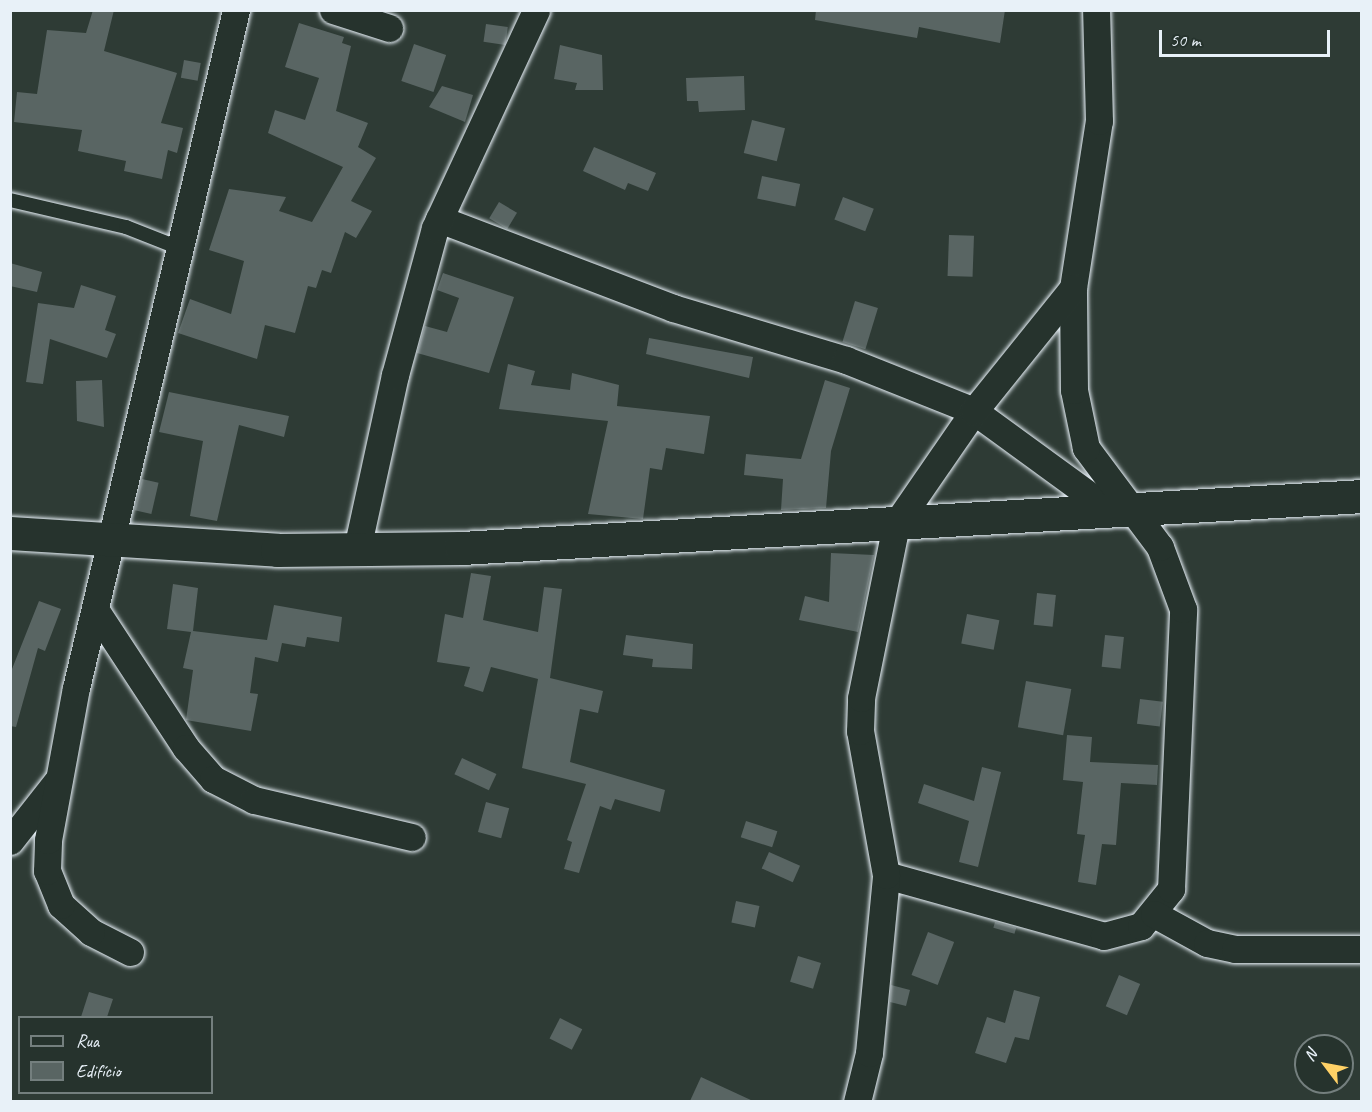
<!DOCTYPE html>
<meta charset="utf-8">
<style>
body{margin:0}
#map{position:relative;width:1372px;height:1112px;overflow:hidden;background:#2e3b35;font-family:Caveat,sans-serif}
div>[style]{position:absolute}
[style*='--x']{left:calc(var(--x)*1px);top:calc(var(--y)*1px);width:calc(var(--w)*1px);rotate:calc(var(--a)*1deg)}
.building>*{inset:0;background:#596563;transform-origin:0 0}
.roads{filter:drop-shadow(0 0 2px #e8f1f8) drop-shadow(0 0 2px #e8f1f8)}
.lane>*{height:14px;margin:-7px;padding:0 7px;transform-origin:7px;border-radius:7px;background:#26332d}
.street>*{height:27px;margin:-13.5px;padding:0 13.5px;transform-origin:13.5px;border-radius:13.5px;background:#26332d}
.secondary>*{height:33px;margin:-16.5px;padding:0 16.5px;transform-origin:16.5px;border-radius:16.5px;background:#26332d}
span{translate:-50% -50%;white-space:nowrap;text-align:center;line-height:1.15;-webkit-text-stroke:6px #26332d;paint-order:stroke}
.frame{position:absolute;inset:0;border:12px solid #e8f1f8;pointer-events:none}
.legend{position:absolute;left:18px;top:1016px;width:195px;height:78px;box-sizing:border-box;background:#26332d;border:2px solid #747f7e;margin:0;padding:8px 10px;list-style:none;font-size:18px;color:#e8f1f8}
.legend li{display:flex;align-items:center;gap:12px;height:30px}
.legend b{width:30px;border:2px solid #747f7e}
.north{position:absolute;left:1294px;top:1034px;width:60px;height:60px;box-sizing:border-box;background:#26332d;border:2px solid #747f7e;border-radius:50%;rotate:302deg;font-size:16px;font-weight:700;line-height:24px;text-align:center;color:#e8f1f8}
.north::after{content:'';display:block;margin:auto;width:21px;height:27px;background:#ffd166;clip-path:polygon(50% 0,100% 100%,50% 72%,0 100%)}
.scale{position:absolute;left:1159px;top:30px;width:171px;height:27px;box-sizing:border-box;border:3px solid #e8f1f8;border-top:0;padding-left:8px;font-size:18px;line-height:21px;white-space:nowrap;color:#e8f1f8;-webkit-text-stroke:4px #26332d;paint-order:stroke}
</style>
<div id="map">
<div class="building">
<div style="clip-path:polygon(93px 10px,114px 10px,104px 51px,177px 73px,161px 123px,183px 128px,177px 153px,168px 150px,162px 179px,124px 171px,126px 161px,78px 151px,82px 130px,14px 122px,17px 92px,37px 94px,47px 30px,86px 33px)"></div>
<div style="clip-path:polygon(816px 10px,1005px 10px,1000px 43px,919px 27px,917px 38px,815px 20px)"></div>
<div style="clip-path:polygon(299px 23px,344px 37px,342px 43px,351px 46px,336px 111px,368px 123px,358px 147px,376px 158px,351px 201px,372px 211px,356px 238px,345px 232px,331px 273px,322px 270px,316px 288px,308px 286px,295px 333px,265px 325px,257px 359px,178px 333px,190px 299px,231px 314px,244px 261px,209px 250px,229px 189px,286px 197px,279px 211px,312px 222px,343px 167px,268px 133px,275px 110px,305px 120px,319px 78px,285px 67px)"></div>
<div style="left:486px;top:24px;width:22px;height:18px;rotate:8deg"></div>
<div style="left:414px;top:44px;width:34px;height:39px;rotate:19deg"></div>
<div style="clip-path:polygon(560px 45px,602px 55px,603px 90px,575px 90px,577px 83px,554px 79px)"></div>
<div style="left:184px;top:60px;width:17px;height:18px;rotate:10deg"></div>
<div style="clip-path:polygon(744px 76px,745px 110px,699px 112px,698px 101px,687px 101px,686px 78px)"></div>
<div style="clip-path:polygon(442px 86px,473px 95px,465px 122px,429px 107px)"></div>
<div style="left:752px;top:120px;width:34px;height:34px;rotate:14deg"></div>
<div style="clip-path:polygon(594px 147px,656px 173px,648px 191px,628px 183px,625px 190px,583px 171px)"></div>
<div style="left:762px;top:176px;width:39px;height:23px;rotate:12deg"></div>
<div style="left:843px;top:197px;width:33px;height:24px;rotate:21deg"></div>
<div style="left:499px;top:202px;width:21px;height:19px;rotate:31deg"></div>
<div style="left:949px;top:235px;width:25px;height:41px;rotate:2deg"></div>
<div style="clip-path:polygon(10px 263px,42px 272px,37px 292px,10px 286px)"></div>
<div style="clip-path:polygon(443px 273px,514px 297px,489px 373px,417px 353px,425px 326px,447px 332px,459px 298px,437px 290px)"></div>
<div style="clip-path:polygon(81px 285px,116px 296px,105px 330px,116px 334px,107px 358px,50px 339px,43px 384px,26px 382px,38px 303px,74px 308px)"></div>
<div style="left:855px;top:301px;width:24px;height:43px;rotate:17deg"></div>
<div style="clip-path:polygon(649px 338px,753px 357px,749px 378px,646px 354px)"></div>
<div style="clip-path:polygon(508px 364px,535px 371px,531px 385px,570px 390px,572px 373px,619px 385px,617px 406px,710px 416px,704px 454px,666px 448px,662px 470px,650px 468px,643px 519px,588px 514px,608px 421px,499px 409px)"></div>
<div style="clip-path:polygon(102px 380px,104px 427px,77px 421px,76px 381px)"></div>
<div style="clip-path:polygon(825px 380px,850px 388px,831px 451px,826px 508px,781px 510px,783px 479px,744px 475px,746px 454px,801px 459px)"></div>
<div style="clip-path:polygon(169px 392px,289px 416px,284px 437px,239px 425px,217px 521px,190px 516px,203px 441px,159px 432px)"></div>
<div style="left:142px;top:479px;width:17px;height:32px;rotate:13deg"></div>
<div style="clip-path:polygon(831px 553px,874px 555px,858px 632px,799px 620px,805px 596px,829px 602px)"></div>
<div style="clip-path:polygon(471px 573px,491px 576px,483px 620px,538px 632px,544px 587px,562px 589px,550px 678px,603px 691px,598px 713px,580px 709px,570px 762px,665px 790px,660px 812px,615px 799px,611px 810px,600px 806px,579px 873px,564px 869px,572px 842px,567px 840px,586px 784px,522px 768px,538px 679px,491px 667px,483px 692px,464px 686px,470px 667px,437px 662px,445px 614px,463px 618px)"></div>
<div style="clip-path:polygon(173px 584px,198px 588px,193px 631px,267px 640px,274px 605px,342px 617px,339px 642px,307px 637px,305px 647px,282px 643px,278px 662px,255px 657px,250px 693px,258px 694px,251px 731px,186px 720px,193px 670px,183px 668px,191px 632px,167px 629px)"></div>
<div style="left:1037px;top:593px;width:19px;height:32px;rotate:6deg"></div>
<div style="clip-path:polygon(39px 601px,61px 609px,45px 651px,38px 648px,16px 727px,10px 726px,10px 674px)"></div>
<div style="left:967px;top:614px;width:33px;height:30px;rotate:11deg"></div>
<div style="clip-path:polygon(626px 635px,693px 644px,692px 669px,652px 667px,653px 659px,623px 655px)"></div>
<div style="left:1105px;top:635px;width:19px;height:32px;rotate:6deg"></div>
<div style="left:1026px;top:681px;width:46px;height:47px;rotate:10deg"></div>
<div style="left:1140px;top:699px;width:23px;height:25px;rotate:7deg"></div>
<div style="clip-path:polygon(1067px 735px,1092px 737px,1090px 762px,1158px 765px,1157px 785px,1121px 783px,1116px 845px,1102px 844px,1096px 885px,1078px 882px,1085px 835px,1077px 834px,1083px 782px,1063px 780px)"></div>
<div style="left:462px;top:758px;width:38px;height:18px;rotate:25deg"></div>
<div style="clip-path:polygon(982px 767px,1001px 772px,978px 867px,959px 862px,969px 821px,918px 803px,924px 784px,974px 801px)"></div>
<div style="left:486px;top:802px;width:24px;height:31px;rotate:15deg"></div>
<div style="left:746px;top:821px;width:33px;height:17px;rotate:18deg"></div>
<div style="left:769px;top:852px;width:34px;height:18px;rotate:24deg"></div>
<div style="left:736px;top:901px;width:24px;height:22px;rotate:12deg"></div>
<div style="left:995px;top:922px;width:22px;height:6px;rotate:16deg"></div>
<div style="left:928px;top:932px;width:28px;height:46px;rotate:21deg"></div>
<div style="left:798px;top:956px;width:24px;height:27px;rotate:17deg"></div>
<div style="left:1119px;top:975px;width:23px;height:34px;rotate:23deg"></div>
<div style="clip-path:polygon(891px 985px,910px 990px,906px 1006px,890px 1002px)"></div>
<div style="clip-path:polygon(1014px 990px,1040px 997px,1029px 1040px,1015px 1037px,1006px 1063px,975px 1053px,987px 1017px,1005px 1023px)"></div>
<div style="clip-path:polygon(89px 992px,113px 999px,107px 1017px,81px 1017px)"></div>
<div style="left:560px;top:1018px;width:25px;height:23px;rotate:27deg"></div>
<div style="clip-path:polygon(701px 1077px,753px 1101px,690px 1101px)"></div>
</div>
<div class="roads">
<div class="lane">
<div style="--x:10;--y:200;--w:119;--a:13.1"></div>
<div style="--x:126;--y:227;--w:60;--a:21.4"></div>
</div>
<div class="street">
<div style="--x:333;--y:10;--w:59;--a:17.8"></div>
<div style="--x:439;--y:219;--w:250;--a:20.8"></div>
<div style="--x:673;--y:308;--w:181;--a:16.7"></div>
<div style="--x:846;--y:360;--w:138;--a:21.7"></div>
<div style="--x:974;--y:411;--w:170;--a:36.1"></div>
<div style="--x:357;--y:549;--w:178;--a:-77.7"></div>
<div style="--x:395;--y:375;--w:152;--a:-74.8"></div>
<div style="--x:435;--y:228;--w:240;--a:-65.1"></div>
<div style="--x:98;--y:614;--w:160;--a:56.7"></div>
<div style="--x:186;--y:748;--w:41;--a:48.9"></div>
<div style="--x:213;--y:779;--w:46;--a:27.1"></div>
<div style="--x:254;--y:800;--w:162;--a:13.2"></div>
<div style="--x:10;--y:841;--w:78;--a:-51.8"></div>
<div style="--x:886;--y:875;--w:226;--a:15.6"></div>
<div style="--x:1104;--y:936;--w:38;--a:-15"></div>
<div style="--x:1141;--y:926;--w:48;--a:-51"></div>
<div style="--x:1171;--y:889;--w:280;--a:-87.5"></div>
<div style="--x:1183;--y:609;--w:66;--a:-110.4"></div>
<div style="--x:1160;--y:547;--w:124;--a:-126.8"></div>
<div style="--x:1086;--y:448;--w:59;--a:-101.7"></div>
<div style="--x:1074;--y:390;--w:102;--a:-90.6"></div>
<div style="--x:1073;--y:288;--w:169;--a:-81.2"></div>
<div style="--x:1099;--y:121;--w:111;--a:-91.5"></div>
<div style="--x:1154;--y:914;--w:60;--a:28.7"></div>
<div style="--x:1207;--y:943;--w:29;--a:12"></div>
<div style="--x:1235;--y:949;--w:127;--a:0"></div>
<div style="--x:130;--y:952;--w:44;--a:-152.9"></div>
<div style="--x:91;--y:932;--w:40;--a:-138"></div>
<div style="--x:61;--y:905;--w:37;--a:-112"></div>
<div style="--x:47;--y:871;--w:31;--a:-88"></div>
<div style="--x:48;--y:840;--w:155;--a:-79.6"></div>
<div style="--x:76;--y:688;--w:697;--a:-76.72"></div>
<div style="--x:857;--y:1102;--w:50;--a:-76.2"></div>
<div style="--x:869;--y:1053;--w:179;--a:-84.5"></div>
<div style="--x:886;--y:875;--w:146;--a:-100.2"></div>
<div style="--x:860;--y:731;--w:33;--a:-88"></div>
<div style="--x:861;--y:698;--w:177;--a:-78.6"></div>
<div style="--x:896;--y:524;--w:137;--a:-55.4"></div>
<div style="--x:974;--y:411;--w:158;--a:-51.2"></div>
</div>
<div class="secondary">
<div style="--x:10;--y:533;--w:268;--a:3.6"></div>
<div style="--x:277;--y:550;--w:184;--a:-0.6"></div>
<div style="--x:461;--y:548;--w:902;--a:-3.3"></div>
</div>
</div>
<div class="frame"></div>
<ul class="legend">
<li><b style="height:8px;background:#26332d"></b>Rua</li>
<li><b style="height:16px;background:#596563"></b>Edifício</li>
</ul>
<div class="north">N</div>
<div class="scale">50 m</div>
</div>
